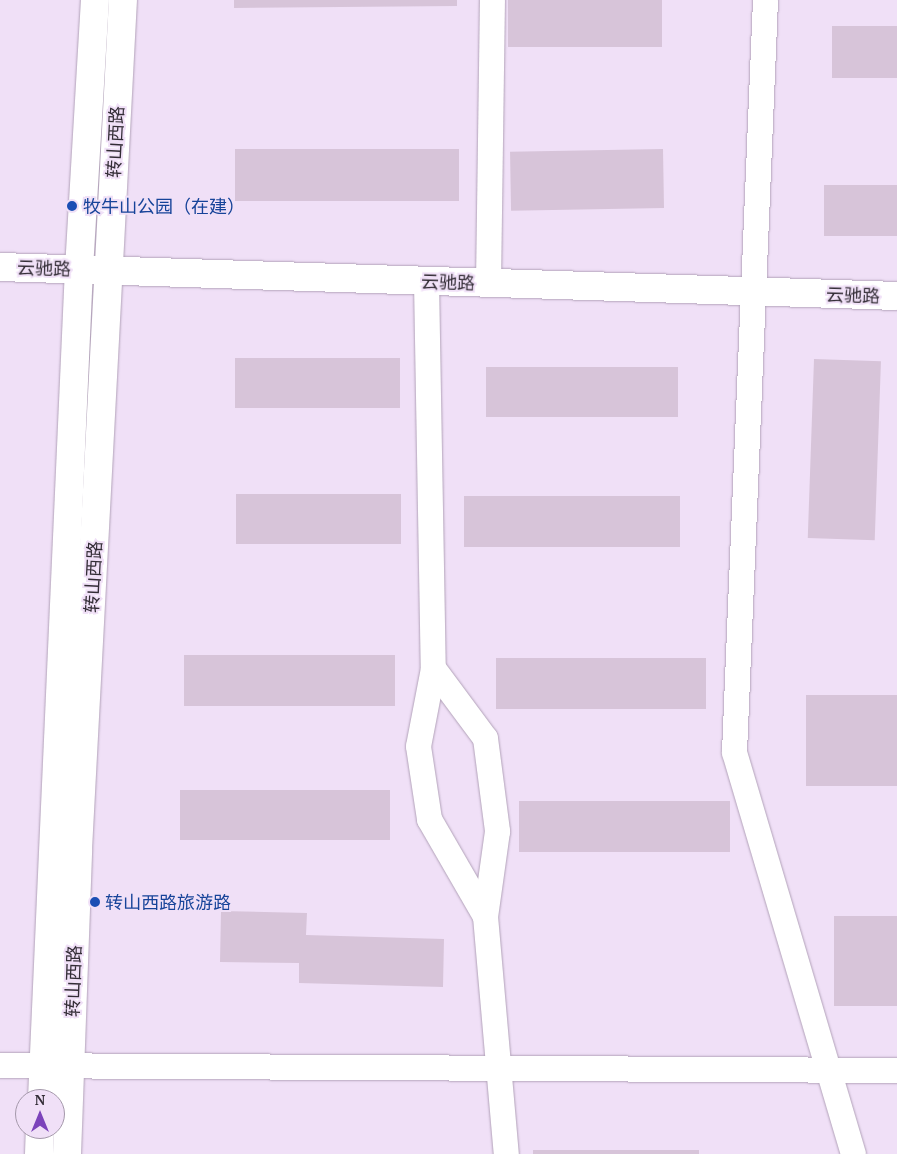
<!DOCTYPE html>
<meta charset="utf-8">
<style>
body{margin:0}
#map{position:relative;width:897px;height:1154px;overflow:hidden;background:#f0e0f7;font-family:"PT Serif","Noto Sans SC",serif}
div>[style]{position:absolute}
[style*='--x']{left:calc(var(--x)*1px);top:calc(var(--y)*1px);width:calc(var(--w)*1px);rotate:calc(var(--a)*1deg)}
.building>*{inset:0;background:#d7c4d9;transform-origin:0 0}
.roads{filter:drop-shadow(0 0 1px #b2a2b9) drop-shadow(0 0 1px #b2a2b9)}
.street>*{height:25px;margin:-12.5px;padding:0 12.5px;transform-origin:12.5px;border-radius:12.5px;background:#fff}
.secondary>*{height:28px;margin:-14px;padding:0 14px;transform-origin:14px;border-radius:14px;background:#fff}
.dots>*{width:14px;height:14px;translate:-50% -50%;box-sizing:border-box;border:2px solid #f0e0f7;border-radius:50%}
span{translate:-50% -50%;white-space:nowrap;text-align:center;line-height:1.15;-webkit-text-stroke:4px #f0e0f7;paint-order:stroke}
.street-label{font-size:18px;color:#332d36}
.transit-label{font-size:18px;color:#164399}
.left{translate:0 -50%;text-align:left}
.north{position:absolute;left:15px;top:1089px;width:50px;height:50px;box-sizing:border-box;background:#f0e0f7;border:1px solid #a498aa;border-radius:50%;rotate:0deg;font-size:14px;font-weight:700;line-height:20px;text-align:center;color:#332d36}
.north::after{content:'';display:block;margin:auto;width:18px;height:22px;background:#7c44bb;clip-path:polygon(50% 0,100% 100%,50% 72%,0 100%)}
</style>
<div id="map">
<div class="building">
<div style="clip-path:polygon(234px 0,457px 0,457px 6px,234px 8px)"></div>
<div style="left:508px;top:0;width:154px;height:47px"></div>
<div style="left:897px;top:26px;width:52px;height:65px;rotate:90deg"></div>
<div style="left:459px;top:149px;width:52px;height:224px;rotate:90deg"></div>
<div style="left:663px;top:149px;width:59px;height:153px;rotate:89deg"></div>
<div style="left:897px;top:185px;width:51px;height:73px;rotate:90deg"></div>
<div style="left:235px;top:358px;width:165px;height:50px"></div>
<div style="left:814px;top:359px;width:67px;height:179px;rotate:2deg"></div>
<div style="left:486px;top:367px;width:192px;height:50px"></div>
<div style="left:401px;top:494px;width:50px;height:165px;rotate:90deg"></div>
<div style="left:680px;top:496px;width:51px;height:216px;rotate:90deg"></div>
<div style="left:184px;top:655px;width:211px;height:51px"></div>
<div style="left:496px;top:658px;width:210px;height:51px"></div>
<div style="left:806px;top:695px;width:91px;height:91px"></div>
<div style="left:180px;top:790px;width:210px;height:50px"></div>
<div style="left:519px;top:801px;width:211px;height:51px"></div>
<div style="clip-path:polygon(221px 911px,307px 913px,306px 935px,444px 939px,443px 987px,299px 983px,299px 963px,220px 962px)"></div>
<div style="left:834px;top:916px;width:63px;height:90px"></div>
<div style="left:533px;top:1150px;width:166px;height:4px"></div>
</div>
<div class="roads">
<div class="street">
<div style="--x:765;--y:0;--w:753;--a:92.36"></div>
<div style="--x:734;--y:752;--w:419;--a:73.5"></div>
<div style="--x:426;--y:281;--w:387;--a:89"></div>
<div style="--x:433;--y:668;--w:79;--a:100.9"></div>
<div style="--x:418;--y:746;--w:74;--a:81.4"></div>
<div style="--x:429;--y:819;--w:112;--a:60"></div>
<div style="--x:485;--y:916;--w:239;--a:85"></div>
<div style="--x:488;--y:283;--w:283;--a:-89.2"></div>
<div style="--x:433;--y:668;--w:87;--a:53.4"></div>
<div style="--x:485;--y:738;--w:94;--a:82.6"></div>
<div style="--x:497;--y:831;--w:86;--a:98"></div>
<div style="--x:0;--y:1065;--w:897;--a:0.32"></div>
</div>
<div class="secondary">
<div style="--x:0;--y:267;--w:897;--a:1.85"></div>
<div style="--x:42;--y:1099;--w:831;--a:-87.45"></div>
<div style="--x:79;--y:269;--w:269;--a:-86.6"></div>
<div style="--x:39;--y:1154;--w:25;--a:-88"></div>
<div style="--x:67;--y:1154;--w:305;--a:-87.9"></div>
<div style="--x:78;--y:849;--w:850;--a:-86.97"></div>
</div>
</div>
<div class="dots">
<div style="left:72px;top:206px;background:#1a4fb4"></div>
<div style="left:95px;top:902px;background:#1a4fb4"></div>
</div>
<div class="street-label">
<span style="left:115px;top:142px;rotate:-87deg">转山西路</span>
<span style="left:44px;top:268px;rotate:2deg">云驰路</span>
<span style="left:448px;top:282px;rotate:2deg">云驰路</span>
<span style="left:853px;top:295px;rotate:2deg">云驰路</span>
<span style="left:93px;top:577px;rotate:-87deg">转山西路</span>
<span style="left:73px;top:981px;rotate:-88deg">转山西路</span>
</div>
<div class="transit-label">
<span class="left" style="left:83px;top:206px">牧牛山公园（在建）</span>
<span class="left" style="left:105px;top:902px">转山西路旅游路</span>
</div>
<div class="north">N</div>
</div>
